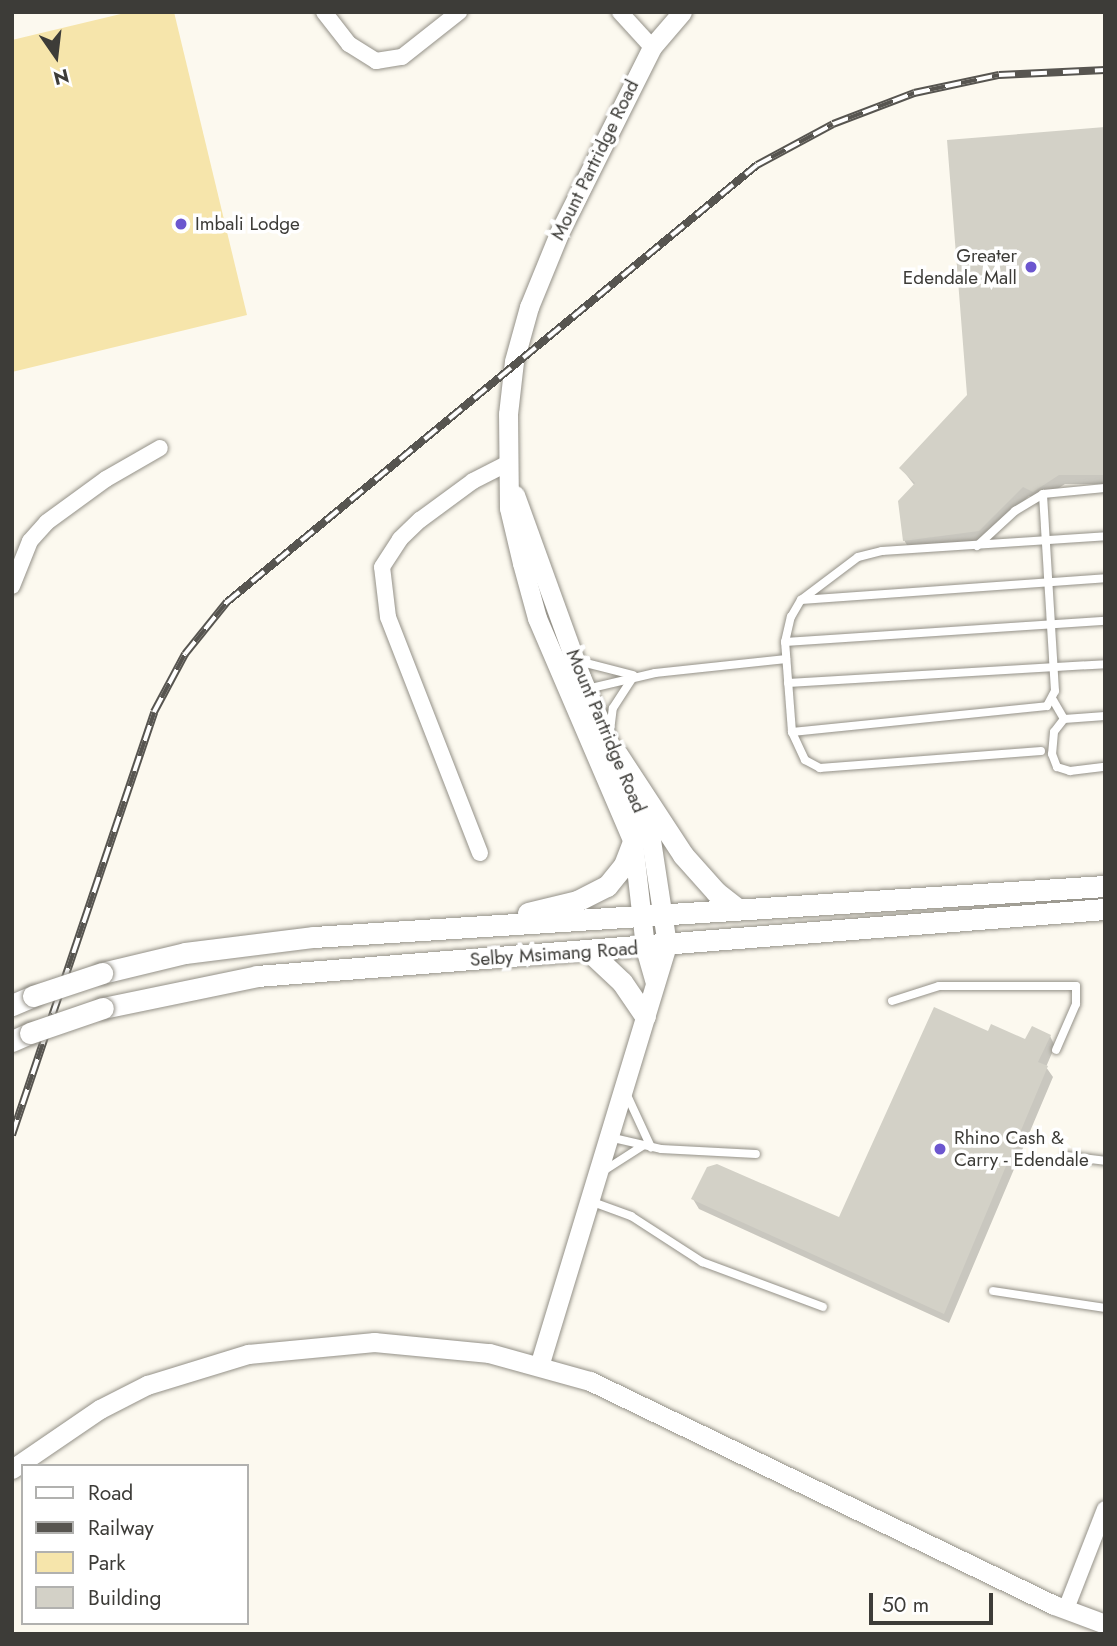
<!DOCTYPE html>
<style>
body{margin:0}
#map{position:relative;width:1117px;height:1646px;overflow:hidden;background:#fcf9ef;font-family:Jost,sans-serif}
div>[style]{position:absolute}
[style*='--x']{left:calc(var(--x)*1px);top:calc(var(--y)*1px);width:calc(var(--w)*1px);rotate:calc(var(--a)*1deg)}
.green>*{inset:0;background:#f6e5ab}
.shadow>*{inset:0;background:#0003}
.building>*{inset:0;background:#d3d1c7}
.roads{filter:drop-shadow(0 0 2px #949188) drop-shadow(0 0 2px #949188)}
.service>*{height:8px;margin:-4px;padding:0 4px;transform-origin:4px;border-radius:4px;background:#fff}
.minor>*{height:16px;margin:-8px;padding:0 8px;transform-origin:8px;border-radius:8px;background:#fff}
.tertiary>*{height:19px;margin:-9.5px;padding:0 9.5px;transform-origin:9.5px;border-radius:9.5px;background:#fff}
.secondary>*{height:21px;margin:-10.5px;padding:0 10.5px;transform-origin:10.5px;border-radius:10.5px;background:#fff}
.rail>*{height:8px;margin-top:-4px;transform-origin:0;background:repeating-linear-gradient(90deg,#fff 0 16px,#575550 0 32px);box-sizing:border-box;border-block:2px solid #575550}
.bridges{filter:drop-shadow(0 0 2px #949188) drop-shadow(0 0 2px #949188)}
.secondary-bridge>*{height:21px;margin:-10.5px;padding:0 10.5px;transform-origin:10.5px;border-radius:10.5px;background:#fff}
.dots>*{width:19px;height:19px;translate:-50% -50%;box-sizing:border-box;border:4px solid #fff;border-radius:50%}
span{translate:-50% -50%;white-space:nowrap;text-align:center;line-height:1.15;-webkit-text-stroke:7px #fff;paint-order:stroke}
.street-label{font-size:19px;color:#3d3c38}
.poi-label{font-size:19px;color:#3d3c38}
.left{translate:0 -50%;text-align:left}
.right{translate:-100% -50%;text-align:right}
.frame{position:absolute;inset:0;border:14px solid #3d3c38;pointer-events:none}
.legend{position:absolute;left:21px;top:1464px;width:228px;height:161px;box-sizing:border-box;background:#fff;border:2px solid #b1b1af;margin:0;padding:9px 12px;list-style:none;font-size:21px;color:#3d3c38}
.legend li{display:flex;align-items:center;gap:14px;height:35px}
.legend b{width:35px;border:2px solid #b1b1af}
.north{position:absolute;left:21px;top:21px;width:70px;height:70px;-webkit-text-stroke:5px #fff;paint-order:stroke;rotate:166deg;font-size:19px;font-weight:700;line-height:28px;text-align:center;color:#3d3c38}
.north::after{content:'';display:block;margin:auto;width:24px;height:32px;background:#3d3c38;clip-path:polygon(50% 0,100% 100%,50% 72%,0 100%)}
.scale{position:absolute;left:869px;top:1593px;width:124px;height:32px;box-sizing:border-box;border:4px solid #3d3c38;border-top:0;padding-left:9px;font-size:21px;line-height:24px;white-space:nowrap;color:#3d3c38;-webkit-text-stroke:5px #fff;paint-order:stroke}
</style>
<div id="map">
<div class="green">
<div style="clip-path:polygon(129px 12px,174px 12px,247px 315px,12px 372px,12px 40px)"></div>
</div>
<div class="shadow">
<div style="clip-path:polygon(1105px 129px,1105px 484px,1065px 484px,1039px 501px,1029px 496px,984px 541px,910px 550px,904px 540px,915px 486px,901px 468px,969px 396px)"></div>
<div style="clip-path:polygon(989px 1033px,1025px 1041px,1050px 1036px,1055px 1046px,1046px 1067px,1053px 1077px,949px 1323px,699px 1209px,693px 1199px,840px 1219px)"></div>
</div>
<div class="building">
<div style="clip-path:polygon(1105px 127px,1105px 475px,1059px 475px,1033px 492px,1023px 487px,979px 531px,903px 541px,898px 501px,915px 483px,899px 468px,967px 395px,947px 140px)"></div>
<div style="clip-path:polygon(934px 1007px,988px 1031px,991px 1024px,1025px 1039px,1032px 1026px,1051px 1035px,1038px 1062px,1048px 1066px,944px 1314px,691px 1199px,707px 1167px,717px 1164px,839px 1217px)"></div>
</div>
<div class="roads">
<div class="service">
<div style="--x:977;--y:546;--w:52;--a:-42.6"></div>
<div style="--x:1015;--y:511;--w:33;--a:-31"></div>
<div style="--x:1043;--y:494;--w:62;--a:-5.5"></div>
<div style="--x:801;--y:600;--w:305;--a:-4.1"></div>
<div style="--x:785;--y:642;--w:321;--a:-3.8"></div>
<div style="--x:578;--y:661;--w:57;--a:14.3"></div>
<div style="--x:788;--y:683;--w:318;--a:-3.4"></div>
<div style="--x:587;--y:689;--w:70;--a:-13.2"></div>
<div style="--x:655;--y:673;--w:132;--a:-6.1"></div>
<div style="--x:1053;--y:700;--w:22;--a:60"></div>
<div style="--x:1105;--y:716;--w:41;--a:175.8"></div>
<div style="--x:1064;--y:719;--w:16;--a:128"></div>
<div style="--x:1054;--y:732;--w:22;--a:95"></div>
<div style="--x:1052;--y:754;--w:14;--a:69"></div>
<div style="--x:1057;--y:767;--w:14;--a:17"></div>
<div style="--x:1070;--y:771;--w:35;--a:-7"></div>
<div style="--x:610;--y:731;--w:23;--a:-83"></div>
<div style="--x:613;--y:708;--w:37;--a:-57"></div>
<div style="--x:792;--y:732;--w:256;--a:-5.8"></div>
<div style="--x:1047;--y:706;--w:17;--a:-62"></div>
<div style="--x:1055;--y:691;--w:197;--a:-93.5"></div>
<div style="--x:1041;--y:751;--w:222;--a:175.6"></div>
<div style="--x:820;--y:768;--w:17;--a:-152"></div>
<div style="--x:805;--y:760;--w:31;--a:-115"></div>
<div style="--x:792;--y:732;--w:90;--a:-94.4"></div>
<div style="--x:785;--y:642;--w:26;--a:-77"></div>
<div style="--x:791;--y:617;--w:20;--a:-60"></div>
<div style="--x:801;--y:600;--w:71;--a:-37"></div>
<div style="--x:858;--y:557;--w:25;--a:-14"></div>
<div style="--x:882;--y:551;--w:224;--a:-3.8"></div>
<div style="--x:892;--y:1001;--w:49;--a:-17.7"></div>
<div style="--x:939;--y:986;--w:137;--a:0"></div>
<div style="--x:1076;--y:986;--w:18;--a:90"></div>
<div style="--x:1076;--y:1004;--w:50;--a:113.5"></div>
<div style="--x:626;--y:1093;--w:60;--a:65.2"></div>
<div style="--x:609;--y:1137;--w:53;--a:13"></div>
<div style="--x:661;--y:1149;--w:95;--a:3"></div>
<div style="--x:1066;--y:1156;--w:39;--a:7"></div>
<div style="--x:605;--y:1170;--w:46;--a:-32.7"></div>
<div style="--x:590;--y:1201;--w:44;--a:20.1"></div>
<div style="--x:631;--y:1216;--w:85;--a:32.9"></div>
<div style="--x:702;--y:1262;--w:129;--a:20.4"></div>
<div style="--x:993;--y:1291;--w:113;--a:8.6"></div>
</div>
<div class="minor">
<div style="--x:324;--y:12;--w:41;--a:52"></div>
<div style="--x:349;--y:44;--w:32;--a:32"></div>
<div style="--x:376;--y:61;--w:26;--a:-9"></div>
<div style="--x:402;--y:57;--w:73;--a:-38.3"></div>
<div style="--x:620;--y:12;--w:47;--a:47.6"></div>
<div style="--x:12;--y:586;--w:48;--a:-68.2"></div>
<div style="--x:30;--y:541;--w:25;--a:-48"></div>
<div style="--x:47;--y:522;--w:73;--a:-36.1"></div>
<div style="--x:106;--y:479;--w:62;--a:-29.9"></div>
<div style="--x:480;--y:853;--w:253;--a:-111.3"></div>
<div style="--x:388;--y:617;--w:50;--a:-96.8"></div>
<div style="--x:382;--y:567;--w:33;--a:-57"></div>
<div style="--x:400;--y:539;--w:28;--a:-44"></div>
<div style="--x:420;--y:520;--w:66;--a:-36.3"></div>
<div style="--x:473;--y:481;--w:39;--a:-27"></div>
<div style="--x:1066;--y:1609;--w:107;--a:-68.7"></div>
</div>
<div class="tertiary">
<div style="--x:515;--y:495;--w:194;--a:70.1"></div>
<div style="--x:581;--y:677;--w:177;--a:66.8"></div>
<div style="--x:651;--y:840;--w:106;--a:81.3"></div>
<div style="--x:667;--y:945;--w:438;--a:106.9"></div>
<div style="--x:655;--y:983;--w:37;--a:-106"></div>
<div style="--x:645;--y:947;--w:106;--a:-96.5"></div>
<div style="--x:633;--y:842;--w:244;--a:-113.2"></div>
<div style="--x:537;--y:618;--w:57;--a:-105.3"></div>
<div style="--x:522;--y:563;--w:57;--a:-103.3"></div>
<div style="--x:509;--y:508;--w:94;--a:-90.6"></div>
<div style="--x:508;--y:414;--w:53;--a:-83.5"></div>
<div style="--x:514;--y:361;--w:56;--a:-74.5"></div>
<div style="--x:529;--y:307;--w:82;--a:-67.8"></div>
<div style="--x:560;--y:231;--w:206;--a:-63.4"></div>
<div style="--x:652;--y:47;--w:46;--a:-49.4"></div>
<div style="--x:12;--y:1469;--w:107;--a:-34.3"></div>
<div style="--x:100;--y:1409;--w:53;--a:-27.1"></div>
<div style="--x:147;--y:1385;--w:106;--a:-17.1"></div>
<div style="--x:248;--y:1354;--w:127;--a:-5.4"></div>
<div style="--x:374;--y:1342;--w:116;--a:5.5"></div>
<div style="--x:489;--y:1353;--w:105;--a:15.5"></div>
<div style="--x:590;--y:1381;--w:515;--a:25.77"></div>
<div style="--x:1054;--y:1605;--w:54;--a:20.4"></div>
</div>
<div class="secondary">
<div style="--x:617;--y:754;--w:121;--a:56.8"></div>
<div style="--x:683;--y:855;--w:50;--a:48.3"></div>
<div style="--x:716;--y:892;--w:28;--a:38"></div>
<div style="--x:528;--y:913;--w:50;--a:-13.8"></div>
<div style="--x:577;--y:901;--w:34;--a:-27"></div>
<div style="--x:607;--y:886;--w:27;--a:-51"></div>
<div style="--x:624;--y:865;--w:25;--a:-69"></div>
<div style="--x:589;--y:951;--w:45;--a:43.2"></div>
<div style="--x:622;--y:982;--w:41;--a:55.9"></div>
<div style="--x:102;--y:973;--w:85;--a:-13.5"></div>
<div style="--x:185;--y:953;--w:130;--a:-7.1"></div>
<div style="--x:314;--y:937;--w:793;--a:-3.69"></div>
<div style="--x:12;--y:1005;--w:23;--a:-23"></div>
<div style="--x:103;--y:1008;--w:157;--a:-11.7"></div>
<div style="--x:257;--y:976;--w:851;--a:-4.52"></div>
<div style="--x:12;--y:1041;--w:20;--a:-24"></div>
</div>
</div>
<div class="rail">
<div style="--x:12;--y:1135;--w:446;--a:-71.4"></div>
<div style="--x:154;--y:712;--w:66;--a:-61.9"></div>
<div style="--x:185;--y:654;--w:67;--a:-51.1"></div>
<div style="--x:227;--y:602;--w:687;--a:-39.51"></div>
<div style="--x:757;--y:165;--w:86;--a:-28.3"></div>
<div style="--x:833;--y:124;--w:87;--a:-20.9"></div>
<div style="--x:914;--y:93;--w:87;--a:-12"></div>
<div style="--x:999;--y:75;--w:106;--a:-2.7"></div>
</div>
<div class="bridges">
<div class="secondary-bridge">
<div style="--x:33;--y:996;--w:73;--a:-18.4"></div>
<div style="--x:30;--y:1033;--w:77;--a:-18.9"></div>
</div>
</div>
<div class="dots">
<div style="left:181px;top:224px;background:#6c56cf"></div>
<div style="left:1031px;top:267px;background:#6c56cf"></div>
<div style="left:940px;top:1149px;background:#6c56cf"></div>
</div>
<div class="street-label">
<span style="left:595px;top:160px;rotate:-64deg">Mount Partridge Road</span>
<span style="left:606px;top:731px;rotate:67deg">Mount Partridge Road</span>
<span style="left:554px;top:954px;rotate:-4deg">Selby Msimang Road</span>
</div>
<div class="poi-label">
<span class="left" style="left:195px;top:224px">Imbali Lodge</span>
<span class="right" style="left:1017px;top:267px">Greater<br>Edendale Mall</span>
<span class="left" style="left:954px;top:1149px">Rhino Cash &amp;<br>Carry - Edendale</span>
</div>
<div class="frame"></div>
<ul class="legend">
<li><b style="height:9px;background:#fff"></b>Road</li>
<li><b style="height:9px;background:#575550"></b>Railway</li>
<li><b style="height:19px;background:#f6e5ab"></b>Park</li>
<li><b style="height:19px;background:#d3d1c7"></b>Building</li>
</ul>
<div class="north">N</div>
<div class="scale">50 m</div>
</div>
